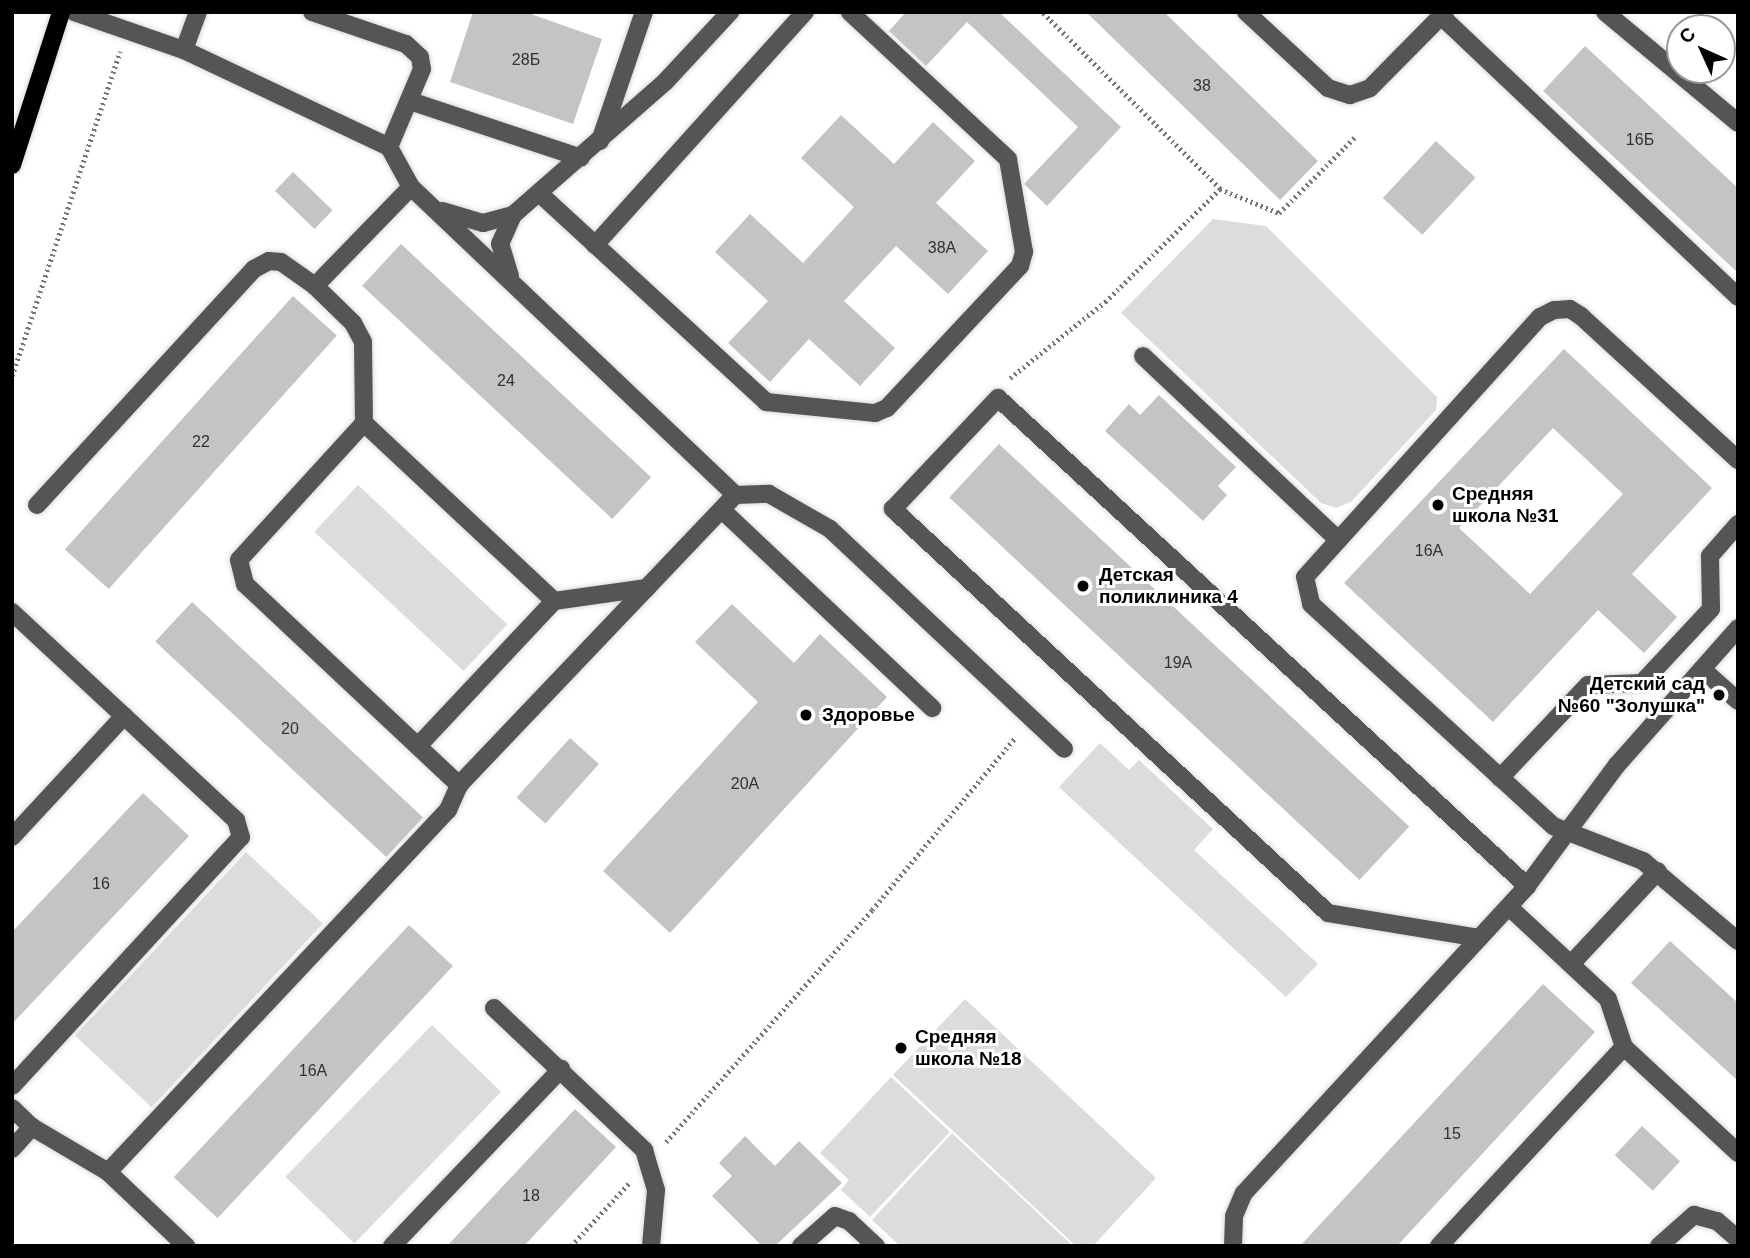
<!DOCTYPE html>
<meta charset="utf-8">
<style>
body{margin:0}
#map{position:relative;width:1750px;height:1258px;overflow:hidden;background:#fff;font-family:Arial,sans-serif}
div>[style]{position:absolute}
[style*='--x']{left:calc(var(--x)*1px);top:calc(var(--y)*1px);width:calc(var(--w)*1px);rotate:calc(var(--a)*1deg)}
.green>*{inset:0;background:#dcdcdc;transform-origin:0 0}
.building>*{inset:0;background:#c4c4c4;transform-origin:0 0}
.path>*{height:4.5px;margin-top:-2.25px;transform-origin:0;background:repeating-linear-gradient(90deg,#777 0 2px,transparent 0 5.5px)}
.roads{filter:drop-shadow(0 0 2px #dbdbdb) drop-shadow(0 0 2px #dbdbdb)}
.minor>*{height:18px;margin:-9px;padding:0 9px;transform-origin:9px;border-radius:9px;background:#555}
.major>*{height:18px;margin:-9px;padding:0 9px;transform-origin:9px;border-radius:9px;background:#000}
.dots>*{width:19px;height:19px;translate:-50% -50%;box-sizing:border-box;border:4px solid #fff;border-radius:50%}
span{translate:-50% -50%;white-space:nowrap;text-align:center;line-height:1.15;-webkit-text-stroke:6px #fff;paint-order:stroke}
.number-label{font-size:16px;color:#313131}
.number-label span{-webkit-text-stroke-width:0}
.poi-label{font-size:19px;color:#000;font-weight:700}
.left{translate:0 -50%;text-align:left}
.right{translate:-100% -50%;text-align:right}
.frame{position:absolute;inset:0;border:14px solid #000;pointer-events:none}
.north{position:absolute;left:1666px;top:14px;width:70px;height:70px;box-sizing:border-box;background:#fff;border:2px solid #999;border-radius:50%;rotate:315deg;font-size:19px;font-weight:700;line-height:28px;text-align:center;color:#000}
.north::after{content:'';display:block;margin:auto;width:24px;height:32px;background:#000;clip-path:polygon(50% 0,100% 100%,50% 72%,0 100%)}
</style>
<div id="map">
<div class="green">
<div style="clip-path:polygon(1213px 219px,1266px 226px,1437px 397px,1436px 410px,1351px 502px,1336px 508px,1321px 503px,1121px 313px)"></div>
<div style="left:358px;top:485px;width:204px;height:64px;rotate:43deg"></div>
<div style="clip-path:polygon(1100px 743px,1129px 770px,1139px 760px,1213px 829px,1194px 850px,1318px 964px,1286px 997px,1059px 787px)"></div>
<div style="left:246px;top:852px;width:105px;height:251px;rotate:43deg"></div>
<div style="clip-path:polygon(965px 999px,1156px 1178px,1093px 1246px,1076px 1246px,893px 1075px)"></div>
<div style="left:432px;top:1025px;width:96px;height:211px;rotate:44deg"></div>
<div style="clip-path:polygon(891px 1077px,950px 1132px,870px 1217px,841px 1190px,849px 1180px,820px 1153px)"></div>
<div style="clip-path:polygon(952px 1133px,1073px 1246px,900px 1246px,872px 1220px)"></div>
</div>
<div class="building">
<div style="clip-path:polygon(473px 12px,525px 12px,602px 39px,573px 124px,450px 82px)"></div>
<div style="clip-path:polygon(906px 12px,999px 12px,1121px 127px,1047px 206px,1024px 184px,1078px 127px,967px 22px,926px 66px,889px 31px)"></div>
<div style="clip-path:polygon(1086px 12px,1164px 12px,1318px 161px,1280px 200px)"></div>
<div style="clip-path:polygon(1585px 46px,1738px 188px,1738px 273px,1543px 91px)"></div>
<div style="clip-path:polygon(841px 115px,894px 164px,933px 122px,975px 161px,936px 203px,988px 251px,948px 294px,896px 246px,844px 301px,895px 348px,860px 386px,809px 339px,770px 382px,728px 343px,768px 301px,715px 252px,750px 214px,803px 263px,854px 207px,801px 158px)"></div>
<div style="left:1436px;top:141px;width:54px;height:78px;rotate:43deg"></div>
<div style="left:293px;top:172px;width:55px;height:26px;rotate:44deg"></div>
<div style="left:401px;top:244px;width:342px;height:57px;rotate:43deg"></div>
<div style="left:293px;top:296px;width:59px;height:341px;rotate:42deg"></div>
<div style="clip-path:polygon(evenodd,1564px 349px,1712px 488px,1632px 574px,1677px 617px,1644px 653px,1598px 610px,1493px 722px,1344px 583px,1564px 349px,1553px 428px,1623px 494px,1530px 594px,1459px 528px,1553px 428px)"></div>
<div style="clip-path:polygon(1159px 395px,1236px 467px,1218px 486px,1227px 495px,1203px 521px,1105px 431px,1129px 404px,1140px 415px)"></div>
<div style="left:999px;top:444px;width:561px;height:73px;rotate:43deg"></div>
<div style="left:192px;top:602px;width:316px;height:54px;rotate:43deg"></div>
<div style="clip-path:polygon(732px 604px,794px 663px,820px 634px,887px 697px,670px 933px,603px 871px,758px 702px,695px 642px)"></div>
<div style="left:570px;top:738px;width:39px;height:80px;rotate:42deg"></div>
<div style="clip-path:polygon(143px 793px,189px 836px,12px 1024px,12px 932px)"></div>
<div style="left:409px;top:925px;width:60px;height:345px;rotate:43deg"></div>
<div style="clip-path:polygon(1670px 941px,1738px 1003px,1738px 1081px,1631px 983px)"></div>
<div style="clip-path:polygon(1543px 984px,1595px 1032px,1397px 1246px,1300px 1246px)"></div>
<div style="clip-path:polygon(575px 1109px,616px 1147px,524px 1246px,447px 1246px)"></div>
<div style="left:1642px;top:1126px;width:52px;height:40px;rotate:43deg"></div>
<div style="clip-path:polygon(745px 1136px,775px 1166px,799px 1141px,842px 1183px,775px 1246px,762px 1246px,712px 1196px,732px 1176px,719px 1163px)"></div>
</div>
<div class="path">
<div style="--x:1220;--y:189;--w:64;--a:22.1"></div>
<div style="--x:1279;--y:213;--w:109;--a:-45"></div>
<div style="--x:12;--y:376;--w:342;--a:-71.6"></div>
<div style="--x:1010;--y:378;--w:122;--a:-38.7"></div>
<div style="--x:1105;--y:302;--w:161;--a:-44.5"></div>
<div style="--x:1220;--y:189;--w:251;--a:-135.2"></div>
<div style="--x:666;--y:1142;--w:310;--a:-48.4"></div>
<div style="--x:872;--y:910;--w:224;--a:-50.3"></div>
<div style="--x:571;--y:1246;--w:87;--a:-47.3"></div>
</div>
<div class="roads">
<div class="minor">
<div style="--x:74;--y:12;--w:116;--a:19.1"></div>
<div style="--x:184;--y:50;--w:227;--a:25.3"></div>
<div style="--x:389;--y:147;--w:46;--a:61.2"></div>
<div style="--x:411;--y:187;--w:447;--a:43.5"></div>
<div style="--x:735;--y:495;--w:34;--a:-2"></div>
<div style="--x:769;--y:494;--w:70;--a:29.8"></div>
<div style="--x:830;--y:529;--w:321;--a:43.2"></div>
<div style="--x:312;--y:12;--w:99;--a:18.8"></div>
<div style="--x:406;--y:44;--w:19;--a:43"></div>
<div style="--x:420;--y:57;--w:12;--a:81"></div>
<div style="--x:422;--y:69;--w:85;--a:112.9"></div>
<div style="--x:1246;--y:12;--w:112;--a:42.8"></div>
<div style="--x:1328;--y:88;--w:23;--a:18"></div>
<div style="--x:1350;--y:95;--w:21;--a:-19"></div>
<div style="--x:1370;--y:88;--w:107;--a:-45.4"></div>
<div style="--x:1605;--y:12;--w:173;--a:39.8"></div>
<div style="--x:1441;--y:16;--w:409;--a:43.4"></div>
<div style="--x:184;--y:50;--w:40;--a:-69.8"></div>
<div style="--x:410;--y:101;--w:180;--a:18.4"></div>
<div style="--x:600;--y:141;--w:136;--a:-71.2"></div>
<div style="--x:411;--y:187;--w:138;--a:134.1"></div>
<div style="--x:315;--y:286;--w:53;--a:44.2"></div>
<div style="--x:353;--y:323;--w:21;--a:62"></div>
<div style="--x:363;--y:342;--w:81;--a:89.3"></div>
<div style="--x:364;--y:423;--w:185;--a:132.4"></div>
<div style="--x:239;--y:560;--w:25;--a:76"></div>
<div style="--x:245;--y:584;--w:294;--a:43.2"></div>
<div style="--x:539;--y:193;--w:309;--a:42.6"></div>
<div style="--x:766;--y:402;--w:110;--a:5.8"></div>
<div style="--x:875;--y:413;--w:13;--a:-23"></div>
<div style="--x:887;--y:408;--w:195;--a:-46.9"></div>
<div style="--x:1020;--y:266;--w:15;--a:-74"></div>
<div style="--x:1024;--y:252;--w:94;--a:-99.8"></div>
<div style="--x:1008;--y:159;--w:216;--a:-137.1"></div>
<div style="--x:442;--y:211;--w:43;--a:16.3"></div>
<div style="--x:483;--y:223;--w:31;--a:-15"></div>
<div style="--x:513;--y:215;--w:202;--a:-41.2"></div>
<div style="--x:665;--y:82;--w:96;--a:-47.1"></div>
<div style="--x:595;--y:245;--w:314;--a:-48"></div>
<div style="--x:510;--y:276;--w:34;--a:-107"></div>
<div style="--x:500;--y:244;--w:32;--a:-66"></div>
<div style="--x:1143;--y:356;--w:265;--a:43.3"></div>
<div style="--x:364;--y:423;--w:260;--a:43.1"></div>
<div style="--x:554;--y:601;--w:94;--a:-8"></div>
<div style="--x:1738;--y:460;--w:213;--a:-137.5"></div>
<div style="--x:1581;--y:316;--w:13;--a:-148"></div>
<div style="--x:1570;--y:309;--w:16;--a:176"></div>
<div style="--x:1554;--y:310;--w:16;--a:153"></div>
<div style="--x:1540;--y:317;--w:350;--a:132.1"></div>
<div style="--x:1305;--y:577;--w:28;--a:77"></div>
<div style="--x:1311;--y:604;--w:328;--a:42.5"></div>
<div style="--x:1553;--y:826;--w:97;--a:21.3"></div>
<div style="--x:1643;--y:861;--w:124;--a:40.1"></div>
<div style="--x:37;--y:505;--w:321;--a:-47.4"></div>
<div style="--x:254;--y:269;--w:17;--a:-28"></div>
<div style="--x:269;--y:261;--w:12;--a:5"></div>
<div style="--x:281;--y:262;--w:42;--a:35.2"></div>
<div style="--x:722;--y:510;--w:289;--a:43.3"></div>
<div style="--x:12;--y:612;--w:306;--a:42.9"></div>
<div style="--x:236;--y:820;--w:18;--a:74"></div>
<div style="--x:241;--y:837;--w:338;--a:132.6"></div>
<div style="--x:1702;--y:669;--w:48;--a:41.6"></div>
<div style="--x:418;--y:746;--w:199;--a:-46.8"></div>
<div style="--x:1500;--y:778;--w:128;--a:-46.6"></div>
<div style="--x:1588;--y:685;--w:54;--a:-2.1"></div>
<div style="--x:1642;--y:683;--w:101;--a:-47"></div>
<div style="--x:1711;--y:609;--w:53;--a:-91.1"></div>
<div style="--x:1710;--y:556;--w:43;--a:-48.8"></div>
<div style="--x:12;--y:837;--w:165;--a:-47.2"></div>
<div style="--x:1509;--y:907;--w:135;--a:42.9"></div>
<div style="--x:1608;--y:999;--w:51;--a:71.6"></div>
<div style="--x:1624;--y:1047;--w:156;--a:42.9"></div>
<div style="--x:1479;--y:938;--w:153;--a:-170.6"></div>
<div style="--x:1328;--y:913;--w:594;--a:-137.12"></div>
<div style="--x:893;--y:509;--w:153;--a:-46.6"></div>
<div style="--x:998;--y:398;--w:720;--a:42.69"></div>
<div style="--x:1571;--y:964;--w:127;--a:-46.9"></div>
<div style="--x:494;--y:1008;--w:207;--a:43.4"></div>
<div style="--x:644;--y:1150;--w:42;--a:73.3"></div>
<div style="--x:656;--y:1190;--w:56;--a:95.1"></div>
<div style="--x:12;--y:1108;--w:28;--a:44"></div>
<div style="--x:32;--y:1127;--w:88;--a:30.6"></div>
<div style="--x:108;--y:1172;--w:108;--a:43.5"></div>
<div style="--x:12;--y:1149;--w:30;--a:-48"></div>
<div style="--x:108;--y:1172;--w:497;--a:-46.8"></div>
<div style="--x:448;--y:810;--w:27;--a:-66"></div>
<div style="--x:459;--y:785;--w:400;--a:-46.4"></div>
<div style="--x:392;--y:1246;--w:245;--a:-46.3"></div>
<div style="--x:801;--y:1246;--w:45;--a:-41.4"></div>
<div style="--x:835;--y:1216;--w:15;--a:20"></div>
<div style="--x:849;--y:1221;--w:37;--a:43"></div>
<div style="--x:1233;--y:1246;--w:30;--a:-88"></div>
<div style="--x:1234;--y:1216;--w:25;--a:-67"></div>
<div style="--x:1244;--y:1193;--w:418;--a:-47.3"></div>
<div style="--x:1527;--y:886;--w:151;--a:-53.4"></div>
<div style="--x:1617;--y:765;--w:183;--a:-48.5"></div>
<div style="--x:1439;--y:1246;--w:272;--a:-47.1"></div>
<div style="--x:1659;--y:1246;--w:47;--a:-41.5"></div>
<div style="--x:1694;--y:1215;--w:24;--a:15"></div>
<div style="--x:1717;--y:1221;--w:28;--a:41"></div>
</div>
<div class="major">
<div style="--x:12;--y:165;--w:161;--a:-72.2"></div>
</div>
</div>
<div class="dots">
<div style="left:1438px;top:505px;background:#000"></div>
<div style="left:1083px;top:586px;background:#000"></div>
<div style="left:1719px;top:695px;background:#000"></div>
<div style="left:806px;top:715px;background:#000"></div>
<div style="left:901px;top:1048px;background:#000"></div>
</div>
<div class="number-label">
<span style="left:526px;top:60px">28Б</span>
<span style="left:1202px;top:86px">38</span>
<span style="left:1640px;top:140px">16Б</span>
<span style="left:942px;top:248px">38А</span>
<span style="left:506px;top:381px">24</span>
<span style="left:201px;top:442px">22</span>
<span style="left:1429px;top:551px">16А</span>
<span style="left:1178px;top:663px">19А</span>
<span style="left:290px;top:729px">20</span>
<span style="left:745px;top:784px">20А</span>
<span style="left:101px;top:884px">16</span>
<span style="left:313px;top:1071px">16А</span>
<span style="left:1452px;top:1134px">15</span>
<span style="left:531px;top:1196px">18</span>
</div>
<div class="poi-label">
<span class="left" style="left:1452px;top:505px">Средняя<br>школа №31</span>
<span class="left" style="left:1099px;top:586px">Детская<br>поликлиника 4</span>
<span class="right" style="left:1705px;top:695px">Детский сад<br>№60 "Золушка"</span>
<span class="left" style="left:822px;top:715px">Здоровье</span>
<span class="left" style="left:915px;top:1048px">Средняя<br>школа №18</span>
</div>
<div class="frame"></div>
<div class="north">С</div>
</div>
